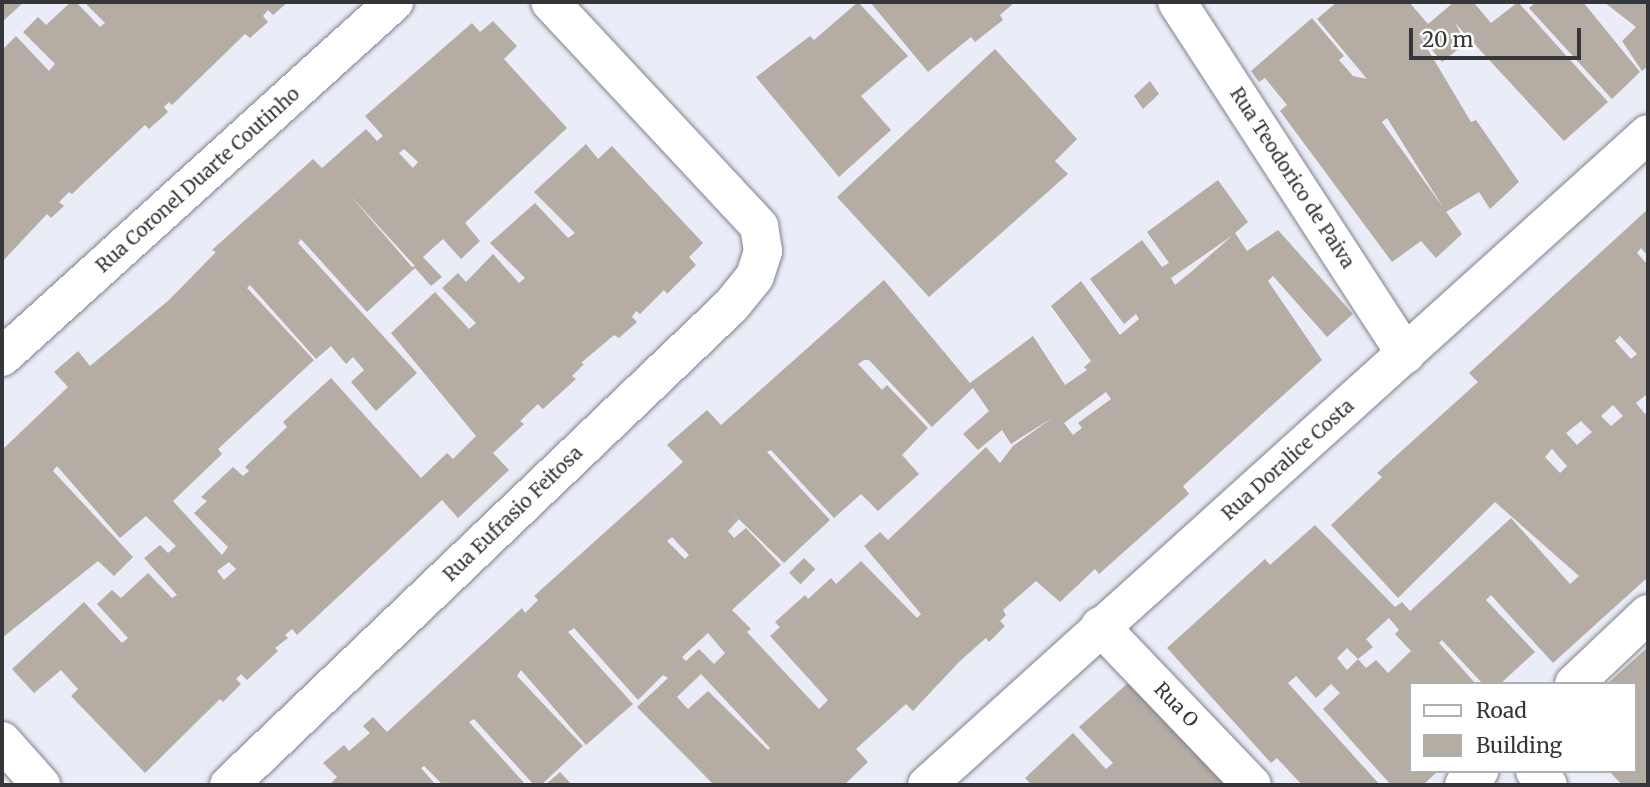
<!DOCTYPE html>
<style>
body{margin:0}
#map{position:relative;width:1650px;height:787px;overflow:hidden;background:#eaecf8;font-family:Merriweather,serif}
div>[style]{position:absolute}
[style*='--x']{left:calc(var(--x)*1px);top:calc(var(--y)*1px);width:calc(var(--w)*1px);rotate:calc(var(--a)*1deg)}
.building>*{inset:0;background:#b5aca3;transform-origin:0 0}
.roads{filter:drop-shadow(0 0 2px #80828d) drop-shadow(0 0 2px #80828d)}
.minor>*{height:38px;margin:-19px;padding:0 19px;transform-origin:19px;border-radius:19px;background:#fff}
span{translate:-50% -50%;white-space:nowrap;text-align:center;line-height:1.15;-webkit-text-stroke:5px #fff;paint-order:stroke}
.street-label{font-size:19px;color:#35363a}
.frame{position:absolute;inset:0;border:4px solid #35363a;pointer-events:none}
.legend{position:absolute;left:1409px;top:682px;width:228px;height:91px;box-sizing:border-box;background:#fff;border:2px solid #aeafb0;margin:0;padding:9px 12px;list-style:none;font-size:21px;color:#35363a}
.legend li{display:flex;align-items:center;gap:14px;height:35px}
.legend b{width:35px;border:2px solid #aeafb0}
.scale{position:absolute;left:1409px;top:28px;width:172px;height:32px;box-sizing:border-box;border:4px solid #35363a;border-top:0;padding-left:9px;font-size:21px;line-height:24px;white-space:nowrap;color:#35363a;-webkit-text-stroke:5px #fff;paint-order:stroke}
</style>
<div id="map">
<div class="building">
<div style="clip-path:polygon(2px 2px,24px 2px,2px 22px)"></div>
<div style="clip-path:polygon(71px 2px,76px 2px,100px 27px,105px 23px,84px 2px,288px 2px,273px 15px,268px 10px,263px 16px,268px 22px,250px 38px,245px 34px,172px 105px,169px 102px,164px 107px,168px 112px,149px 129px,145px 125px,72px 194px,69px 192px,59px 202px,64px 206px,51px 218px,47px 214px,2px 262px,2px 50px,16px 36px,49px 71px,55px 64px,23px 32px,38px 17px,46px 25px)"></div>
<div style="clip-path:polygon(858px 2px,908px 56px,861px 96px,891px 130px,839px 177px,756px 77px,810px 36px,814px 40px)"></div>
<div style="clip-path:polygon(870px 2px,1015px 2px,1000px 15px,1003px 20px,975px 42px,971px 37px,928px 72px)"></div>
<div style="clip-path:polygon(1337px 2px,1409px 2px,1428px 24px,1454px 2px,1478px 2px,1475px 4px,1491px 23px,1518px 2px,1608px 102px,1564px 141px,1455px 23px,1466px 43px,1442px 62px,1418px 33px,1471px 122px,1476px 120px,1519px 182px,1490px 209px,1479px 192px,1446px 212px,1387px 118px,1382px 122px,1462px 234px,1436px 258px,1421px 241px,1392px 262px,1280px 111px,1287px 105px,1265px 78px,1259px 82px,1251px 71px,1312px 18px,1344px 56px,1339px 60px,1353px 76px,1367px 79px,1317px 19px)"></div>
<div style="clip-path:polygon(1536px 2px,1583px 2px,1640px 72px,1612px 99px,1529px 8px)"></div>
<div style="clip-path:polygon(1604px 2px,1648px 2px,1648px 66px,1642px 71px,1622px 41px,1636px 27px)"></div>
<div style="clip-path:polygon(evenodd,493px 21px,517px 46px,504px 59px,567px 128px,465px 223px,480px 241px,461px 259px,443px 239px,423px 257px,442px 277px,431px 286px,415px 268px,367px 312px,301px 239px,298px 243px,417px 373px,376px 411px,351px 382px,364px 370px,353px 357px,346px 364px,331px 346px,316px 359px,250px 285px,247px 288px,314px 360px,218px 449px,222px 454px,173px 501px,183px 512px,222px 555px,228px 547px,194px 513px,207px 501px,201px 497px,233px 467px,243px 476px,249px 471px,245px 467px,287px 427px,283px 422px,331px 378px,421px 478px,447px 453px,453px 459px,476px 436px,391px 333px,435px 292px,469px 329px,476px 323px,442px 288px,458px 273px,466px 282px,493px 254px,519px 283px,525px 278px,490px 243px,535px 203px,568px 238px,575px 233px,534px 192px,586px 144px,598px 159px,612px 146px,703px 243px,689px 257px,696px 265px,667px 294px,664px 290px,640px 314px,636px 311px,632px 317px,637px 322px,619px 338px,614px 335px,581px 363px,584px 364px,572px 376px,576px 379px,543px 409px,538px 404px,520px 421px,524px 424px,493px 453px,509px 470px,458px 518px,442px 500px,297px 635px,292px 629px,285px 635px,288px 638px,275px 648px,278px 651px,247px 680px,241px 674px,236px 679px,241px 684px,223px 702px,220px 699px,145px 773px,71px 696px,78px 689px,61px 670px,34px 693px,12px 669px,84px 602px,122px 643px,128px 638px,97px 604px,112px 590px,121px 598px,148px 573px,172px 598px,177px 595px,144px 558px,160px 545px,168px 553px,176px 546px,146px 516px,120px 538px,57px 466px,53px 471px,133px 557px,114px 576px,98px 561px,2px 638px,2px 450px,68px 387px,54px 372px,69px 359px,78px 351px,90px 366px,169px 300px,216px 252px,212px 250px,313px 159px,322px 168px,366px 129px,377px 141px,383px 136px,365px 116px,472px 23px,480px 32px,493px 21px,404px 149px,418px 162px,413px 168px,399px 153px,404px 149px,493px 21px,349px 194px,415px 266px,412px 267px,349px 194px,493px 21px,229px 562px,236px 569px,224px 580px,217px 571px,229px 562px)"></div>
<div style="clip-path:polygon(995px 49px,1077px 139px,1055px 161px,1068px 174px,929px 297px,837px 197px)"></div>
<div style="clip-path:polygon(1150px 81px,1159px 94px,1143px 109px,1134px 96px)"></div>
<div style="clip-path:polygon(evenodd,1218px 180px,1248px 222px,1235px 233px,1247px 251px,1278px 230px,1353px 314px,1327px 337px,1273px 276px,1268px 281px,1322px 360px,1183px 486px,1189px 494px,1099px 574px,1095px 569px,1060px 602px,1036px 581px,1003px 610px,1006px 615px,1000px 621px,1005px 626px,989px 642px,986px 638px,960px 661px,913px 711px,906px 704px,856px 749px,868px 762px,844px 785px,714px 785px,637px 707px,668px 678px,663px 675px,638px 700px,574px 628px,568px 632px,633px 704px,586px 745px,521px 670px,517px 676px,583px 746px,541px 785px,534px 785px,474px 719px,469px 722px,526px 785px,443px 785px,424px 766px,421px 768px,436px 785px,329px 785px,337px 777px,323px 763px,344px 745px,349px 751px,370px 733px,363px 726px,373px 717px,387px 732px,522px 608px,525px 613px,538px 600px,534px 596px,683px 462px,667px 445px,707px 410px,721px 425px,884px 280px,970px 383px,1033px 336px,1065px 385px,1087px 370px,1084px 367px,1091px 361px,1051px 306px,1081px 281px,1120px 335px,1139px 319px,1136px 314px,1124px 324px,1090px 279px,1142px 240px,1162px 267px,1169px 263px,1147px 232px,1218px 180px,1233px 235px,1191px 272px,1175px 285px,1171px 278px,1233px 235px,1218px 180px,864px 360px,869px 360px,932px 427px,973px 388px,989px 411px,963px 434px,978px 450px,1002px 430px,1011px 444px,1055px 416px,1013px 446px,1000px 463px,986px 447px,888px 540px,880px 532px,864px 546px,921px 614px,917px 618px,861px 561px,836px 584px,831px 578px,808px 599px,805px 595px,775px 622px,780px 627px,770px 636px,828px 700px,819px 709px,747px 632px,751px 629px,732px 610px,781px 565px,746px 528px,734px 538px,728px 531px,739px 519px,717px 498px,784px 563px,830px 520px,767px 452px,771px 450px,834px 518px,861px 494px,878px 511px,919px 474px,902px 455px,928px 428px,887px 385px,882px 390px,858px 364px,864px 360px,1218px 180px,1106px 392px,1111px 399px,1078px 423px,1082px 428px,1073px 435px,1064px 423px,1106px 392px,1218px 180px,672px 537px,689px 555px,685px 559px,667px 541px,672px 537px,1218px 180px,708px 633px,725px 653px,714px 664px,699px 649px,686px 661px,682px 657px,708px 633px,1218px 180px,701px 674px,770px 748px,768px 750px,708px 691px,688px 709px,677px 697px,701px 674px)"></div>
<div style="clip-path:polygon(evenodd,1648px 209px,1648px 256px,1641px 248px,1637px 253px,1648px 265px,1648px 398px,1646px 395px,1636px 403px,1645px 414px,1648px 411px,1648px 577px,1553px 663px,1491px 595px,1486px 600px,1535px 652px,1500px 684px,1483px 684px,1442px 640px,1439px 643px,1476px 684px,1410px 684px,1410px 771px,1438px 771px,1423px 785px,1391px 785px,1323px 709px,1340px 693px,1331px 684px,1316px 698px,1296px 676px,1288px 683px,1380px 785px,1302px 785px,1277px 758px,1271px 763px,1167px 648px,1265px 559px,1270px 565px,1315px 525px,1395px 607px,1402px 602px,1410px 611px,1511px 518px,1570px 584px,1579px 576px,1495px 502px,1398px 598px,1331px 525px,1382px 477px,1377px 473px,1478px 382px,1469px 373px,1648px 209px,1620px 336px,1637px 354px,1631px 359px,1615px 341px,1620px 336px,1648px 209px,1613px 405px,1623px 416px,1611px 426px,1601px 416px,1613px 405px,1648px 209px,1581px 421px,1592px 432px,1577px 445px,1566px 433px,1581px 421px,1648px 209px,1552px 449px,1567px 466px,1560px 473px,1545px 457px,1552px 449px,1648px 209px,1389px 618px,1399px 630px,1395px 634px,1411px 651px,1388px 673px,1376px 660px,1366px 668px,1358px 659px,1347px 670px,1337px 658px,1347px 648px,1358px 659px,1373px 647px,1366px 639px,1389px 618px)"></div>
<div style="left:804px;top:558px;width:16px;height:21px;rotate:45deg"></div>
<div style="clip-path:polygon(1648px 647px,1648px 785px,1622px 785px,1609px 771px,1634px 771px,1634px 684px,1607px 684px)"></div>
<div style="clip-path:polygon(1129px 682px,1228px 785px,1032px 785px,1025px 778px,1073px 733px,1106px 769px,1113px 763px,1079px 727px)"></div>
<div style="clip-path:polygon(560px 772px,572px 785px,545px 785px)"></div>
</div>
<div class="roads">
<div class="minor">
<div style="--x:1177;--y:2;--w:420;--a:57"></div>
<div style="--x:2;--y:357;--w:529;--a:-42.16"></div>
<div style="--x:1100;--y:626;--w:220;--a:46.3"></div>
<div style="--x:1574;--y:684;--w:102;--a:-43.4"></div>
<div style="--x:2;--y:741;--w:59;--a:48.4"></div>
<div style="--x:1535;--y:771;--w:19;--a:47"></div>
<div style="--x:229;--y:785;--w:694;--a:-43.66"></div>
<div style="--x:731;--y:306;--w:38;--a:-51"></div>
<div style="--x:755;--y:276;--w:26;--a:-72"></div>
<div style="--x:763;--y:251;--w:25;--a:-99"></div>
<div style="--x:759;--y:226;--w:306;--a:-133"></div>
<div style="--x:927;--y:785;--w:971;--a:-42.08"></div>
<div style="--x:1464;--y:785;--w:21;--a:-43"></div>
</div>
</div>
<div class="street-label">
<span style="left:1292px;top:178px;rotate:57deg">Rua Teodorico de Paiva</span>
<span style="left:198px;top:180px;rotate:-42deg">Rua Coronel Duarte Coutinho</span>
<span style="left:1288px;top:460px;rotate:-42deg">Rua Doralice Costa</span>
<span style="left:513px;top:514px;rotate:-44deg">Rua Eufrasio Feitosa</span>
<span style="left:1176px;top:705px;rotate:46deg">Rua O</span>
</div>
<div class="frame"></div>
<ul class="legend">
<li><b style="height:9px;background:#fff"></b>Road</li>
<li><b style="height:19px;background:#b5aca3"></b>Building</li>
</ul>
<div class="scale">20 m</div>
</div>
